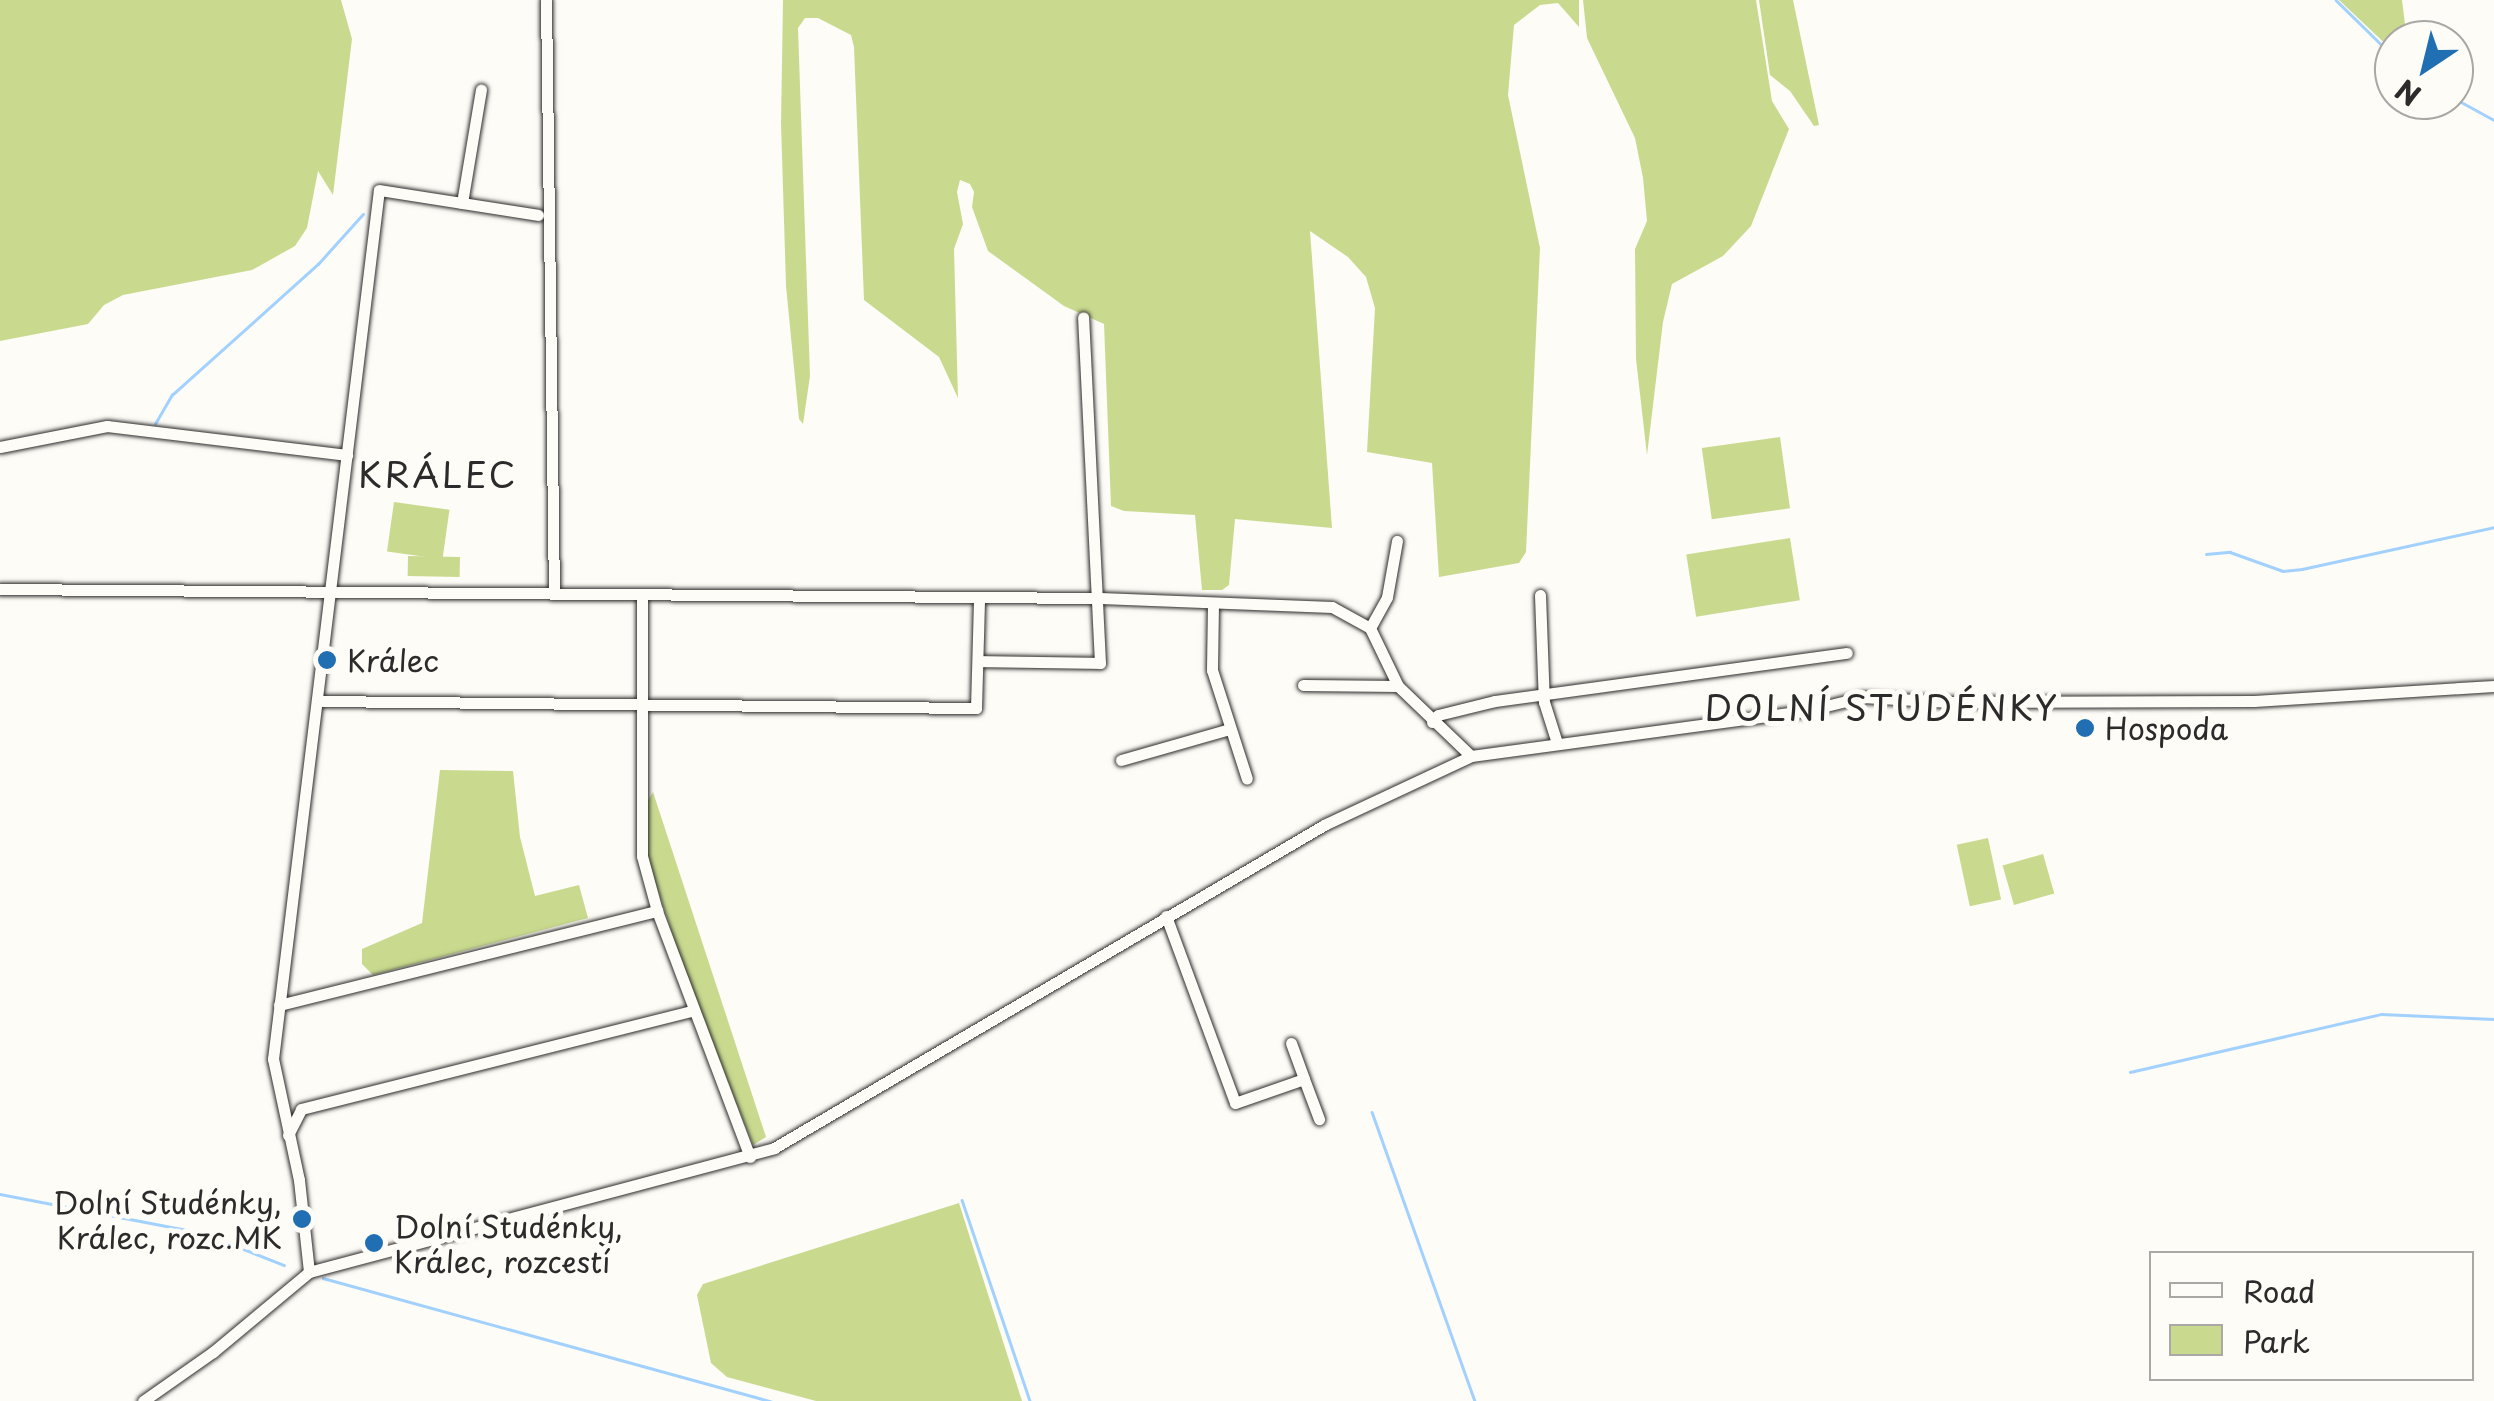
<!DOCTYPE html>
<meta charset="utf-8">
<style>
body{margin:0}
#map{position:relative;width:2494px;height:1401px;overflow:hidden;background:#fdfcf7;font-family:"Playpen Sans",sans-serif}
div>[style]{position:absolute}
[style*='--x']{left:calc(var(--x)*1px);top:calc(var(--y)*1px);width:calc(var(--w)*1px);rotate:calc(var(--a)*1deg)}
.green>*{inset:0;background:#c9da8f;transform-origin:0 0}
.stream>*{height:2.5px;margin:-1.25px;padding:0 1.25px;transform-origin:1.25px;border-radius:1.25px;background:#a2d1fe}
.roads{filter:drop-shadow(0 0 2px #2b2b2b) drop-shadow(0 0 2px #2b2b2b)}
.minor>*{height:11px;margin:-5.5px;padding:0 5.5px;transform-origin:5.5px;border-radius:5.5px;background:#fdfcf7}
.dots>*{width:28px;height:28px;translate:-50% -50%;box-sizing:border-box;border:5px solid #fdfcf7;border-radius:50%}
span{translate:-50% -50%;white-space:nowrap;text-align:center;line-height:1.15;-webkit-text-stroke:10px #fdfcf7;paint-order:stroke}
.poi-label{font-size:30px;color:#2b2b2b}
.left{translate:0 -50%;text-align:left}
.right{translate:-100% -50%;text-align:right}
.quarter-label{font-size:35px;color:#2b2b2b;letter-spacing:2.5px}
.legend{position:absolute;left:2149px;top:1251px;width:325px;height:130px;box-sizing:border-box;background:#fdfcf7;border:2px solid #a9a8a5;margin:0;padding:12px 18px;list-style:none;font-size:30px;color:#2b2b2b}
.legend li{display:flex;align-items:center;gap:20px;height:50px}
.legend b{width:50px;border:2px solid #a9a8a5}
.north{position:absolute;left:2374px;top:20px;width:100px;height:100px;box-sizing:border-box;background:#fdfcf7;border:2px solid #a9a8a5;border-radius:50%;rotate:215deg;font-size:28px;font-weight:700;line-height:40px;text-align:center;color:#2b2b2b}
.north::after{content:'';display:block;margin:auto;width:35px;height:45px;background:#1f6fb2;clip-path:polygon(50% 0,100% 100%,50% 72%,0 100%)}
</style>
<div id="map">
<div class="green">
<div style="clip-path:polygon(0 0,341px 0,352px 39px,333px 195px,318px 171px,307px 228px,295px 246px,252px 270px,123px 295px,104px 305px,88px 324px,0 341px)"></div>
<div style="clip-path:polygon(783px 0,1579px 0,1579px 27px,1558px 3px,1540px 5px,1514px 25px,1508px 95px,1540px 248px,1526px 552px,1519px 563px,1439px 577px,1432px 463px,1367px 452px,1375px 308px,1366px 277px,1348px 257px,1310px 231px,1332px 528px,1235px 519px,1229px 585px,1222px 590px,1202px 590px,1195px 515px,1124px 511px,1111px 506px,1104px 324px,1064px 306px,988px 251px,972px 207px,974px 192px,970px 184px,960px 180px,957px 192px,963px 224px,954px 249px,958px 398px,939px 357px,864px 300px,854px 47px,851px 35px,818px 18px,805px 18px,798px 28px,810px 376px,803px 424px,799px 419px,786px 286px,781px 123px)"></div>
<div style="clip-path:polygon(1583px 0,1756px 0,1772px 101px,1789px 129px,1751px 226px,1723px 256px,1672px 284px,1663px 322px,1647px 455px,1636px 359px,1635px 249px,1647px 221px,1643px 178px,1635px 138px,1587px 38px)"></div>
<div style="clip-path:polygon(1759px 0,1793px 0,1819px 125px,1814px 126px,1790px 91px,1770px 75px)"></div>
<div style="clip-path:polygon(2339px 0,2402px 0,2407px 40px,2394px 40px,2394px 52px)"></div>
<div style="left:1780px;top:437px;width:72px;height:79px;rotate:82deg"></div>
<div style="left:394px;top:502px;width:56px;height:50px;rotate:8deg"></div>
<div style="left:1790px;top:538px;width:63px;height:105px;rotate:81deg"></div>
<div style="left:408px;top:556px;width:52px;height:20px;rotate:1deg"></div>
<div style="clip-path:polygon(440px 770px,513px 771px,520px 837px,535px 896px,579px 885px,588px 918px,373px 975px,362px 964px,362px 949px,422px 923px)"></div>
<div style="clip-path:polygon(653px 792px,766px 1137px,753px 1145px,684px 970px,648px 859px,645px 805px)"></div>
<div style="left:1988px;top:838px;width:63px;height:32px;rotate:78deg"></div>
<div style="left:2043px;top:854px;width:41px;height:42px;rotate:74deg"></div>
<div style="clip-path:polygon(959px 1203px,1022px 1401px,816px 1401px,727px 1377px,711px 1363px,697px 1295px,703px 1284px)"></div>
</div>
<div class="stream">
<div style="--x:2336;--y:0;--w:81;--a:44.5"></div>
<div style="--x:2454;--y:98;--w:46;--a:28.8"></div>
<div style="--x:155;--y:424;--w:34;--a:-60"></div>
<div style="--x:172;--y:395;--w:196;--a:-41.9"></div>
<div style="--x:318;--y:264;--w:67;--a:-48"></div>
<div style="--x:2206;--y:554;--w:24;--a:-5"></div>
<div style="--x:2230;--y:552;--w:56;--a:19.7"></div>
<div style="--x:2283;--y:571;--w:19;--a:-6"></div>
<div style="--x:2302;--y:569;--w:197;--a:-12.3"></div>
<div style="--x:2130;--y:1072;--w:258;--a:-13"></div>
<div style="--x:2381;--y:1014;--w:113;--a:2.5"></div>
<div style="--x:1372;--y:1112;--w:307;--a:70.4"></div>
<div style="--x:0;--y:1194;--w:207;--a:10.9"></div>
<div style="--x:203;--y:1233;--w:87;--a:21.6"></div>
<div style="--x:962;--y:1200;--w:212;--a:71.3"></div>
<div style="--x:323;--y:1278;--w:465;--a:15.4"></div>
</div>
<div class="roads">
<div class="minor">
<div style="--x:546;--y:0;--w:594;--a:89.23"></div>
<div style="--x:462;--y:203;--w:115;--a:-80.5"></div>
<div style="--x:0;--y:447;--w:109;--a:-11.1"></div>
<div style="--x:107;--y:426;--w:242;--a:6.9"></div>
<div style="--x:0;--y:589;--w:1100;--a:0.47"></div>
<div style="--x:1100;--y:598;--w:232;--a:2.2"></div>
<div style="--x:1332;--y:607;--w:43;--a:28.9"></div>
<div style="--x:1370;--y:628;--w:64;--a:64.2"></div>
<div style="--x:1398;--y:686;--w:101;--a:43.8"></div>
<div style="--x:1540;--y:595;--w:107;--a:87.9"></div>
<div style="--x:1544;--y:702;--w:43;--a:72.4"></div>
<div style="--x:642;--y:597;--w:259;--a:90"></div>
<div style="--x:642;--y:856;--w:57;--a:74.7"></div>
<div style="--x:657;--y:911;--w:263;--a:69.3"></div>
<div style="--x:1213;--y:605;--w:65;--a:90.9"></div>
<div style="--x:1212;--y:670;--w:114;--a:72.2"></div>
<div style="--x:1370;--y:628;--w:35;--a:-61"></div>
<div style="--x:1387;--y:597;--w:57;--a:-79.9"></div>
<div style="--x:978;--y:661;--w:122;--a:0.9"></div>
<div style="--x:1100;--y:663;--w:346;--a:-92.8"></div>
<div style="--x:1303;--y:685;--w:95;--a:0.6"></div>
<div style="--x:318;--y:701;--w:658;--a:0.61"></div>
<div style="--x:976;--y:708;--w:108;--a:-88.4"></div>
<div style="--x:1432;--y:722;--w:9;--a:-49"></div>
<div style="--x:1438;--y:715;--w:59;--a:-13.8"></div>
<div style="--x:1495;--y:701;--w:355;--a:-7.8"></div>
<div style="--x:1121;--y:760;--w:113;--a:-15.9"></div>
<div style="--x:1166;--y:916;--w:199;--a:69.7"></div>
<div style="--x:1235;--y:1103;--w:73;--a:-19.2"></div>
<div style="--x:1304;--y:1079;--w:43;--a:69.4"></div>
<div style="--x:279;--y:1005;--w:390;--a:-14"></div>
<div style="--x:1291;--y:1043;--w:38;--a:70"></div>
<div style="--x:288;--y:1135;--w:29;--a:-63"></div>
<div style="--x:301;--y:1109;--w:405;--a:-14.1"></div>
<div style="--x:309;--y:1272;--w:93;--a:-96.2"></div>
<div style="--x:299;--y:1180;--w:124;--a:-102.1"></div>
<div style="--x:273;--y:1059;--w:875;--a:-83.05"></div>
<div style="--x:379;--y:190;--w:161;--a:8.9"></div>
<div style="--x:143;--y:1401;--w:85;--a:-35"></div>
<div style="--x:213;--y:1352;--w:125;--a:-39.8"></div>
<div style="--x:309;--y:1272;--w:481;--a:-14.9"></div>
<div style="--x:774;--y:1148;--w:638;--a:-30.42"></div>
<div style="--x:1324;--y:825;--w:162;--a:-25.1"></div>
<div style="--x:1471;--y:756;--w:338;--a:-7.7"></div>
<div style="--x:1806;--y:711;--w:58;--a:-14"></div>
<div style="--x:1862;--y:697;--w:89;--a:3.2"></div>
<div style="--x:1951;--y:702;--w:303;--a:-0.2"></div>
<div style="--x:2254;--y:701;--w:240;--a:-3.6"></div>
</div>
</div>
<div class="dots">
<div style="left:327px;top:660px;background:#1f6fb2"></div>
<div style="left:2085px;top:728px;background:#1f6fb2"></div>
<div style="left:302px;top:1219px;background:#1f6fb2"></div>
<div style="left:374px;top:1243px;background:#1f6fb2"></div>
</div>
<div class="poi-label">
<span class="left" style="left:347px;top:660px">Králec</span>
<span class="left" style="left:2105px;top:728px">Hospoda</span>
<span class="right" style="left:282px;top:1219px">Dolní Studénky,<br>Králec, rozc.MK</span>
<span class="left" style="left:394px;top:1243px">Dolní Studénky,<br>Králec, rozcestí</span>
</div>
<div class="quarter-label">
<span style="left:438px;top:474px">KRÁLEC</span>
<span style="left:1882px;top:707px">DOLNÍ STUDÉNKY</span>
</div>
<ul class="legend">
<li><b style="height:12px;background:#fdfcf7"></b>Road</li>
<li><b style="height:28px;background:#c9da8f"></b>Park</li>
</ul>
<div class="north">N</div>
</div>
